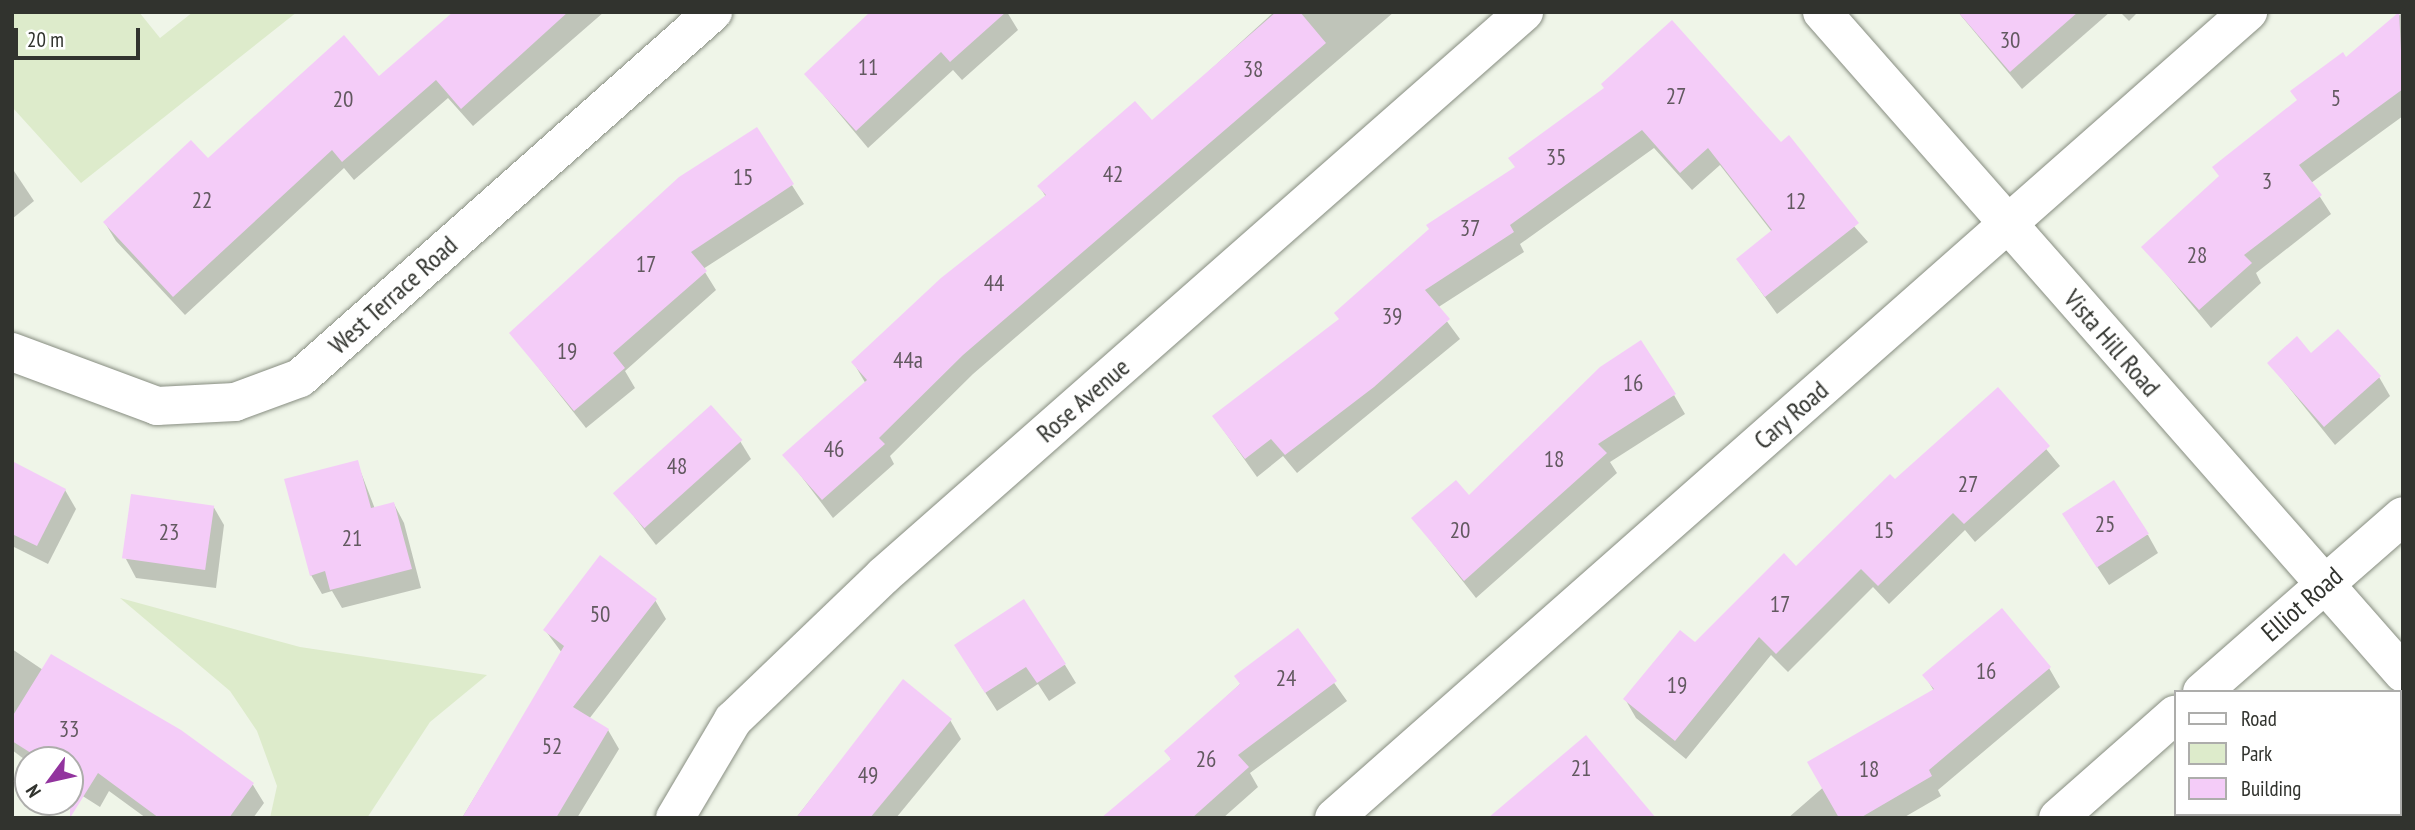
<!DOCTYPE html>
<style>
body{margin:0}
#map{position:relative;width:2415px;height:830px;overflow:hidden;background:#eff5e8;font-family:"PT Sans Narrow",sans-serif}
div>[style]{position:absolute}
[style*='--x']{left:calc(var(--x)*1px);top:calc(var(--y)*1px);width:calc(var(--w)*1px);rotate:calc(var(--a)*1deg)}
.green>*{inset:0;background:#ddebcb}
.shadow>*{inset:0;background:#0003}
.building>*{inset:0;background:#f4ccf8;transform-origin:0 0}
.roads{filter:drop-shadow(0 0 2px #878d81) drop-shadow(0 0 2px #878d81)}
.street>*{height:38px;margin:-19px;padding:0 19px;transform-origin:19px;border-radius:19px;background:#fff}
span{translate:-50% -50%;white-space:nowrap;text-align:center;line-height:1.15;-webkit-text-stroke:6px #fff;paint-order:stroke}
.number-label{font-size:23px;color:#625960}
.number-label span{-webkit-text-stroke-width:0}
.street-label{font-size:26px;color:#31332e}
.frame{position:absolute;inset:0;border:14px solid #31332e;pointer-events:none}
.legend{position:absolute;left:2174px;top:690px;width:228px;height:126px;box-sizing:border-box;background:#fff;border:2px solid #adadab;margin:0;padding:9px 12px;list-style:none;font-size:21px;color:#31332e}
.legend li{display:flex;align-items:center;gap:14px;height:35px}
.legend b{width:35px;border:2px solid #adadab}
.north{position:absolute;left:14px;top:746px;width:70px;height:70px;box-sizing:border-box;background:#fff;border:2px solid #adadab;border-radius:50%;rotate:237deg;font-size:19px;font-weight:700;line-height:28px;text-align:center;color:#31332e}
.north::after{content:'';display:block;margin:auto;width:24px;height:32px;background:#92349e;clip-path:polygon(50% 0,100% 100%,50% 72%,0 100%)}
.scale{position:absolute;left:14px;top:28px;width:126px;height:32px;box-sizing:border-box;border:4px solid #31332e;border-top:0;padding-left:9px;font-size:21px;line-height:24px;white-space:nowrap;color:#31332e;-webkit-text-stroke:5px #fff;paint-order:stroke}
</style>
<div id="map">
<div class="green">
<div style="clip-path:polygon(12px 12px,139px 12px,160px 38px,193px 12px,297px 12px,81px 183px,12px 107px)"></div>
<div style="clip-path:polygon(120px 598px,300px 647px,487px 675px,430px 722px,367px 818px,270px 818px,277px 786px,257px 731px,230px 691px)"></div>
</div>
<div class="shadow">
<div style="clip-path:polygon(456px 12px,604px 12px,473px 126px,448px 98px,354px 180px,344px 168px,185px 315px,116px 241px,105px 223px,379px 79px)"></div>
<div style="clip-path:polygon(873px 12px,1007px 12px,1018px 30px,962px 80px,953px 70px,868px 148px,806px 74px)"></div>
<div style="clip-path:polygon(1274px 12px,1394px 12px,973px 374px,890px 456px,894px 464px,833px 518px,785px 455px,866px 384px,853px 362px,1046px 197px,1039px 186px,1152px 123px)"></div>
<div style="clip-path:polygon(1958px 12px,2110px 12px,2022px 89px)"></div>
<div style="clip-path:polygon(2120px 12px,2138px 12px,2129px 21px)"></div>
<div style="clip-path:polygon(2403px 12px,2403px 116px,2311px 183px,2331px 214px,2256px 273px,2261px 283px,2211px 328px,2144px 247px)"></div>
<div style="clip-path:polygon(1606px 89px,1781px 144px,1868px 242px,1777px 314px,1738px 260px,1772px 232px,1720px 165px,1692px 190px,1654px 148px,1520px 244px,1524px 252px,1437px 308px,1460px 339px,1297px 473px,1283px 456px,1257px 477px,1214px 417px,1340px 320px)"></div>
<div style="clip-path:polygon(756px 129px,804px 204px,703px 269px,716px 290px,625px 371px,635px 388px,586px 428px,511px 333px)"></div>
<div style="clip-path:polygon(12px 168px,34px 201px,12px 219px)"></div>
<div style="clip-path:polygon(2311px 355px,2379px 377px,2390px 396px,2335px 445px,2269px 363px)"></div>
<div style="clip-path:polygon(1998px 390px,2060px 466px,1975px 542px,1965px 530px,1889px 604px,1873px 587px,1788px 672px,1771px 655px,1686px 759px,1636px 718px,1625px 699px,1796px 568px)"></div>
<div style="clip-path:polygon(1674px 395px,1685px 414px,1610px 462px,1617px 473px,1476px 598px,1413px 518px,1469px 498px)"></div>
<div style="clip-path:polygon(740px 441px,751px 459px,656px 545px,616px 493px)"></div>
<div style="clip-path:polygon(357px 462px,375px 509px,394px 504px,404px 523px,421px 588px,342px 608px,332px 591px,322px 594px,311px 575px)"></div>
<div style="clip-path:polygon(12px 463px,65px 490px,76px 509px,48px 564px,12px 546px)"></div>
<div style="clip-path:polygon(213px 506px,224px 525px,216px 588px,136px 578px,126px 559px)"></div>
<div style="clip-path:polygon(2075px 533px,2148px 535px,2158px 553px,2109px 585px)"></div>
<div style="clip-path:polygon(655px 600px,666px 619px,589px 719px,608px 730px,619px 749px,577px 818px,462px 818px,562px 653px,545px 630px)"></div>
<div style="clip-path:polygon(1297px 631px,1347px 701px,1250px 773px,1258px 787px,1223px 818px,1107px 818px,1172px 761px,1167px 752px)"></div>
<div style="clip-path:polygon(12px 649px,43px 670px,52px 657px,253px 785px,264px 803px,253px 818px,146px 818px,109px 791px,100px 807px,70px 788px,70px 760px,28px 762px,12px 750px)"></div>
<div style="clip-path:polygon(967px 664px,1065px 665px,1076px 683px,1049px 701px,1038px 684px,997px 711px)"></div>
<div style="clip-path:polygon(2049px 668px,2060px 687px,1938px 790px,1941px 796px,1903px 818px,1788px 818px,1934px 691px,1925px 676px)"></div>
<div style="clip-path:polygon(903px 682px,950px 720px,961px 739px,896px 818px,796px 818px)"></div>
</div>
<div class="building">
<div style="clip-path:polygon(453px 12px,568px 12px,461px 109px,436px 80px,342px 162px,332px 150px,173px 297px,103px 222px,191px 140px,208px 158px,344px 35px,379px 76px)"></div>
<div style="clip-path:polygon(870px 12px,1006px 12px,950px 62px,941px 52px,856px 131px,804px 74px)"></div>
<div style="clip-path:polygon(1276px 12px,1300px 12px,1326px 43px,963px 355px,879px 438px,885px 444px,822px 500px,782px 455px,867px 380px,851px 362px,941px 278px,1046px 195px,1037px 186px,1135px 101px,1152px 120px)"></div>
<div style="clip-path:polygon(1958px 12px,2078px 12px,2010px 72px)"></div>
<div style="clip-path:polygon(2399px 12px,2403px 89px,2299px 165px,2322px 195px,2244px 255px,2252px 263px,2199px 310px,2141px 247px,2219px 176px,2212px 167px,2297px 100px,2290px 91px,2343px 52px,2346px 57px)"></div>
<div style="clip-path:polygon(1672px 20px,1781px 142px,1789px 135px,1859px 223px,1765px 297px,1736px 259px,1772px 230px,1708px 148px,1680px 173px,1642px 130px,1510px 225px,1514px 232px,1425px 290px,1450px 319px,1374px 387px,1285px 455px,1271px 439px,1245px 459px,1212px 416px,1339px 319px,1334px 313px,1429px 229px,1426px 225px,1515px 167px,1508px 158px,1604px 88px,1601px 84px)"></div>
<div style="clip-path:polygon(757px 127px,794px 184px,691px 252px,707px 271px,613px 353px,625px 368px,574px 411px,509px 333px,679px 177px)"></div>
<div style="clip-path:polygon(2338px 329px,2381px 376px,2324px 427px,2267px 363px,2297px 336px,2311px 353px)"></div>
<div style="clip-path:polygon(1641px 340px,1676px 394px,1598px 444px,1607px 453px,1464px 581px,1411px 518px,1456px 480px,1469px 495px,1600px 367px)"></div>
<div style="clip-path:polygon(1998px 387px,2050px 446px,1964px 524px,1953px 513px,1878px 586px,1861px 569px,1776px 654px,1759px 637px,1675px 741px,1623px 699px,1680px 630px,1695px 642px,1784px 553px,1796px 566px,1890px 474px,1895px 479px)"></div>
<div style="left:711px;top:405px;width:47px;height:132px;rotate:48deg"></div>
<div style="clip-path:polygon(358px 460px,371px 508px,394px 502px,412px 569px,330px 590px,325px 571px,310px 576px,284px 479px)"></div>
<div style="clip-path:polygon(12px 461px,66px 489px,37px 546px,12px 534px)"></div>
<div style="left:2114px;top:480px;width:64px;height:62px;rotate:57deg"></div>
<div style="left:131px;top:494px;width:84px;height:65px;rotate:8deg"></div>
<div style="clip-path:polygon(600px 555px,657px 599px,573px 707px,609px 729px,556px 818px,462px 818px,564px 646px,543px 630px)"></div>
<div style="clip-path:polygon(1024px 599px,1066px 664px,1037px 683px,1026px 667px,985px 693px,954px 645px)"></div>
<div style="clip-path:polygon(2002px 608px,2051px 667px,1929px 770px,1932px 776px,1860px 818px,1839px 818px,1807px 762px,1934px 689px,1922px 675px)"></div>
<div style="clip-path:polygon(1298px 628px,1337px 681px,1238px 755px,1249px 767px,1192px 818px,1101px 818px,1171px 759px,1164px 751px,1240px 684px,1234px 676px)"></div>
<div style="clip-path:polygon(51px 654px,181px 730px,254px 783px,229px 818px,159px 818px,98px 773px,70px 818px,70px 760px,42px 760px,12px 741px,12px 717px)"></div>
<div style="clip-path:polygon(903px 679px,952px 719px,870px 818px,796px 818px)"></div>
<div style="clip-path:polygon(1586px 735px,1656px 818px,1488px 818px)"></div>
</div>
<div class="roads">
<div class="street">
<div style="--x:1822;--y:12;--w:880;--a:48.69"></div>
<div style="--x:12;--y:352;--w:155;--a:20.4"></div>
<div style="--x:157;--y:406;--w:78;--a:-2.9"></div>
<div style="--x:235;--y:402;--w:69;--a:-20.3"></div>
<div style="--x:300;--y:378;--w:552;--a:-41.55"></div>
<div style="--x:2202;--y:692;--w:267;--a:-41.2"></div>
<div style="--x:675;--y:818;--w:114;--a:-59.4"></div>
<div style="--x:733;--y:720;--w:208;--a:-43.8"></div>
<div style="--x:883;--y:576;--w:854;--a:-41.34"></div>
<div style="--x:1334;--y:818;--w:1219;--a:-41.41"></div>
<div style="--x:2058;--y:818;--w:156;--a:-41.4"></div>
</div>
</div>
<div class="number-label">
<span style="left:2010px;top:40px">30</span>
<span style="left:868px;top:67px">11</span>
<span style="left:1253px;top:69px">38</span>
<span style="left:1676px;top:96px">27</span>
<span style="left:2336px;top:98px">5</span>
<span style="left:343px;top:99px">20</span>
<span style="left:1556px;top:157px">35</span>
<span style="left:1113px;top:174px">42</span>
<span style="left:743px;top:177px">15</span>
<span style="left:2267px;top:181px">3</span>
<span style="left:202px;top:200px">22</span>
<span style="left:1796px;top:201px">12</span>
<span style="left:1470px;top:228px">37</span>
<span style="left:2197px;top:255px">28</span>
<span style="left:646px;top:264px">17</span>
<span style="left:994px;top:283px">44</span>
<span style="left:1392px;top:316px">39</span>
<span style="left:567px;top:351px">19</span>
<span style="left:908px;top:360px">44a</span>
<span style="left:1633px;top:383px">16</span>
<span style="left:834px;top:449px">46</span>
<span style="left:1554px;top:459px">18</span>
<span style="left:677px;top:466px">48</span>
<span style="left:1968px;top:484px">27</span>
<span style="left:2105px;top:524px">25</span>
<span style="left:1460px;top:530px">20</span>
<span style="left:1884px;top:530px">15</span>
<span style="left:169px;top:532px">23</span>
<span style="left:352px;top:538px">21</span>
<span style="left:1780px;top:604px">17</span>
<span style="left:600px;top:614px">50</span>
<span style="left:1986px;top:671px">16</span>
<span style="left:1286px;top:678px">24</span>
<span style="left:1677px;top:685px">19</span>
<span style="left:69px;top:729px">33</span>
<span style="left:552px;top:746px">52</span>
<span style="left:1206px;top:759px">26</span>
<span style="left:1581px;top:768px">21</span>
<span style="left:1869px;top:769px">18</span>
<span style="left:868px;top:775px">49</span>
</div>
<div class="street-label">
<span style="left:393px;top:295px;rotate:-42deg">West Terrace Road</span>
<span style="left:2112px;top:343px;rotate:49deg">Vista Hill Road</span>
<span style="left:1083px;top:400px;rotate:-41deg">Rose Avenue</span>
<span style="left:1791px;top:415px;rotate:-41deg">Cary Road</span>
<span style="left:2302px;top:604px;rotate:-41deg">Elliot Road</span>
</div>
<div class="frame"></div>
<ul class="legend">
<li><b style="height:9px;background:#fff"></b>Road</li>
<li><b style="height:19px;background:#ddebcb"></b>Park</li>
<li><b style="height:19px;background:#f4ccf8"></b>Building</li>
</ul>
<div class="north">N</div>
<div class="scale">20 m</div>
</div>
